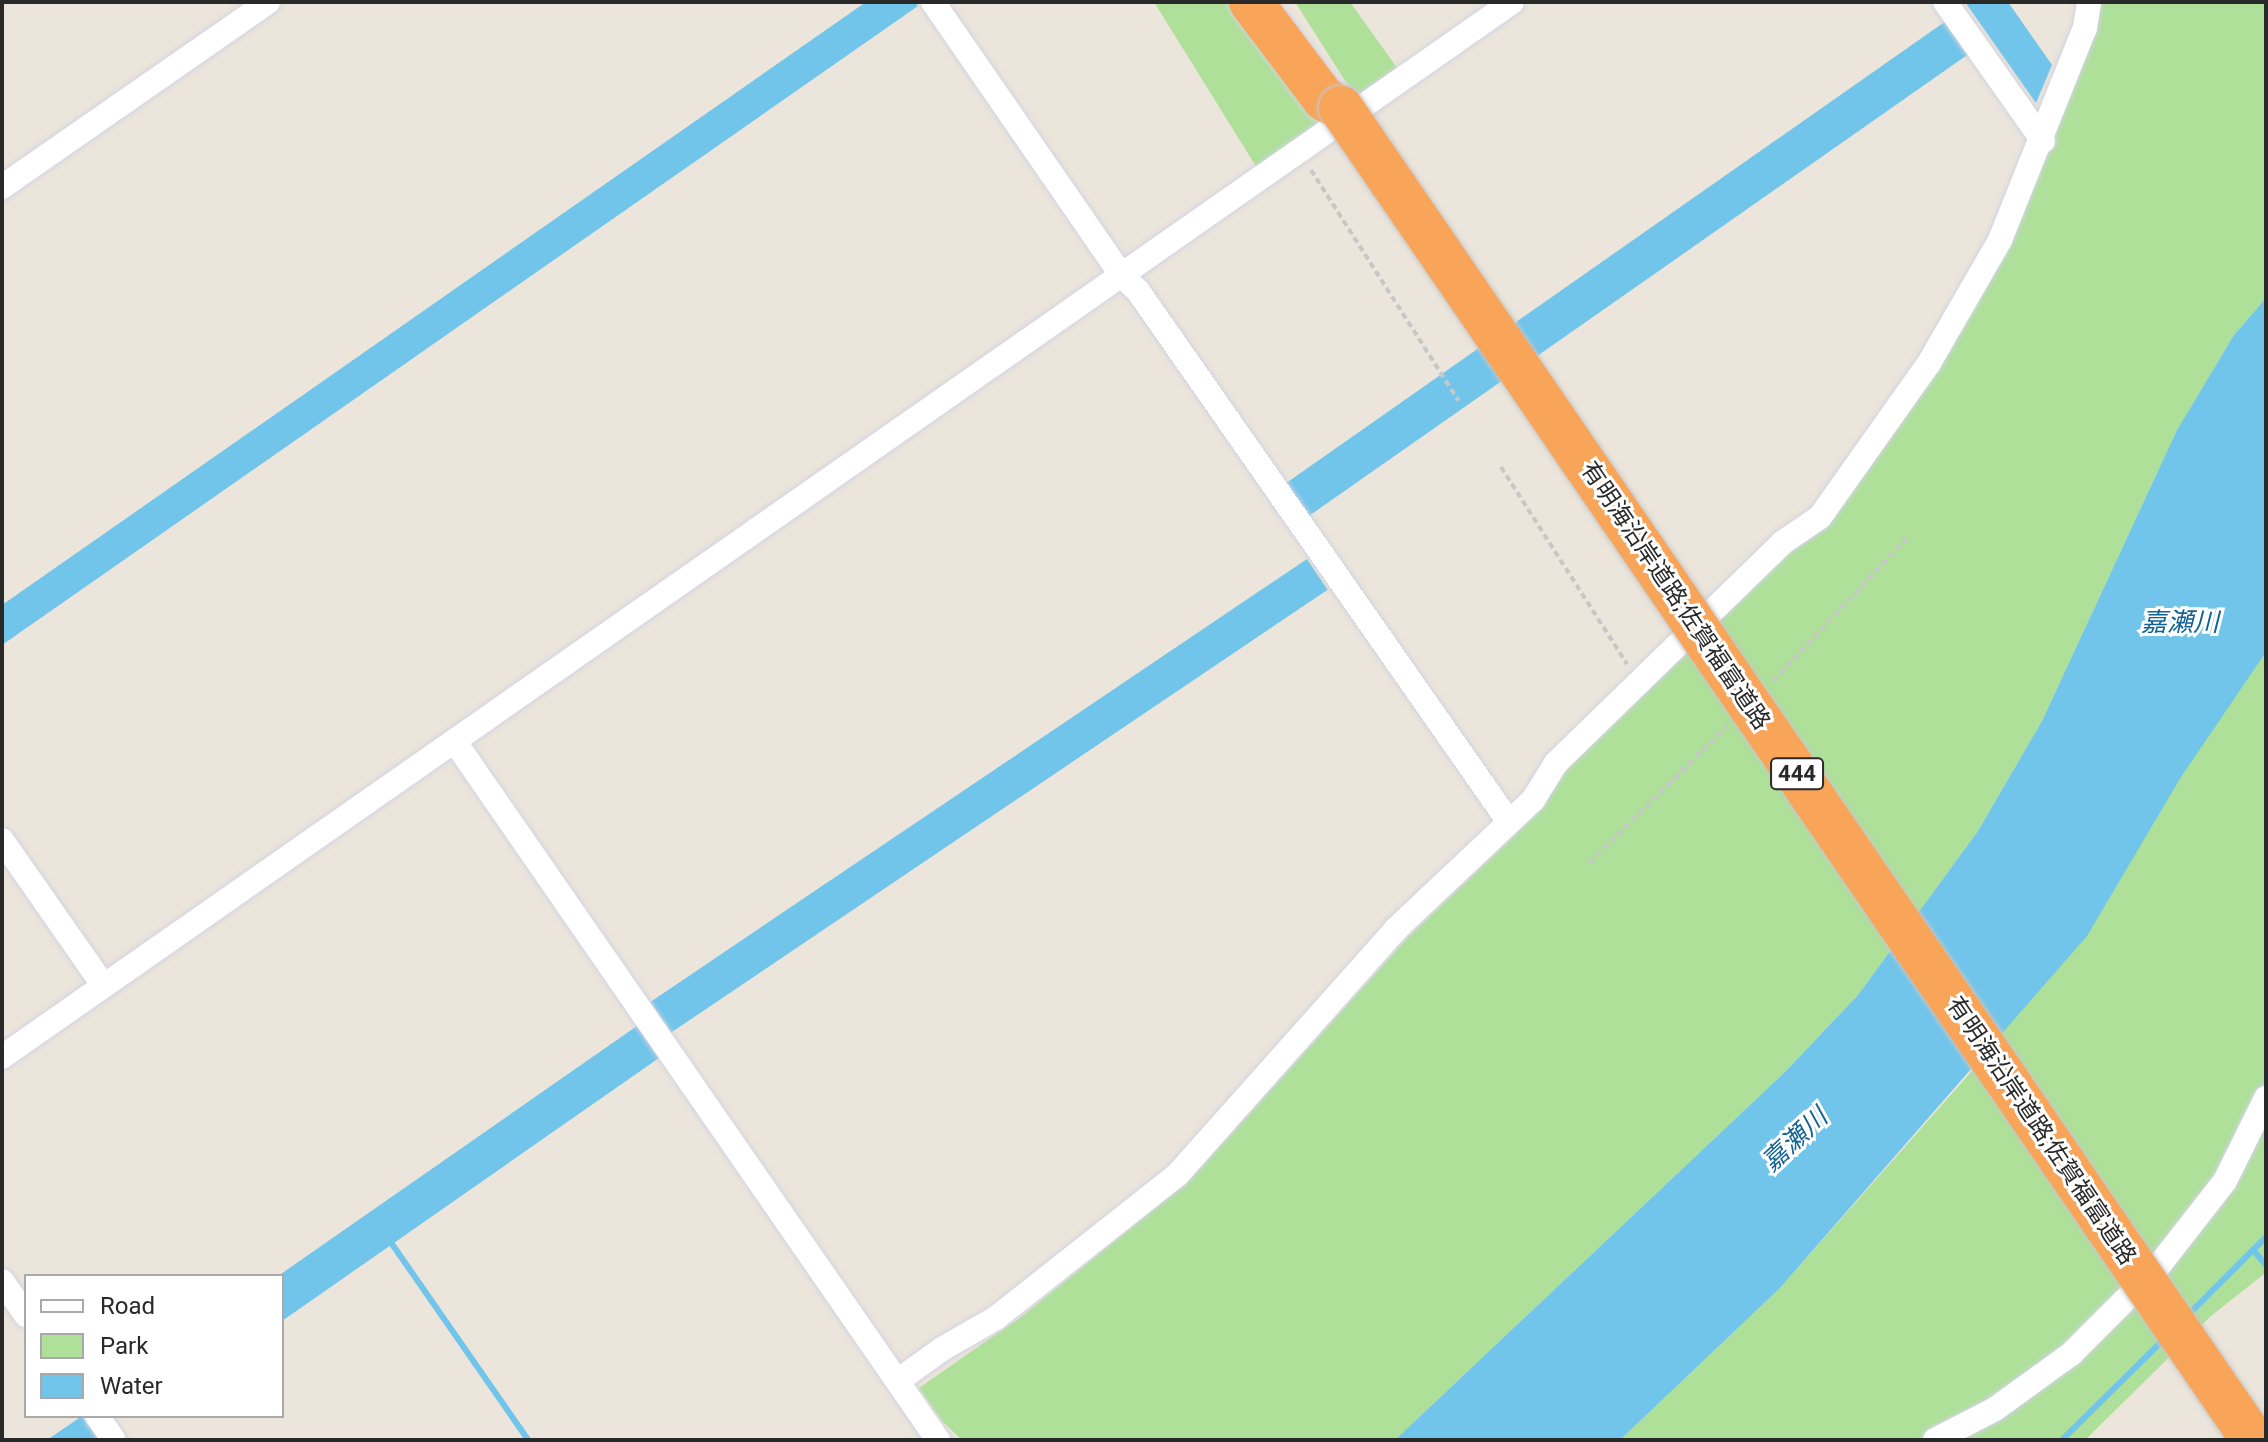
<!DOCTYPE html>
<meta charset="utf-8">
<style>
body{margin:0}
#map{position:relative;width:2268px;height:1442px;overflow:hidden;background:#ebe5db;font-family:Roboto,"Noto Sans JP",sans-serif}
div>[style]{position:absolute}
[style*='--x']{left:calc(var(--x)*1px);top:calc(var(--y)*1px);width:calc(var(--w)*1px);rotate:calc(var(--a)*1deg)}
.green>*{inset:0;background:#aee099}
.water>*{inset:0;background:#71c5ea;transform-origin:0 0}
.stream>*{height:6px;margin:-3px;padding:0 3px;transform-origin:3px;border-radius:3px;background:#71c5ea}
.path>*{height:4px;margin-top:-2px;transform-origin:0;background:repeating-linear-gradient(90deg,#c7c7c7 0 6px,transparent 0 10px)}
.roads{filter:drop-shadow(0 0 2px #d1d3e2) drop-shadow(0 0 2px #d1d3e2)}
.street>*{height:24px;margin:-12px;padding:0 12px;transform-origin:12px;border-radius:12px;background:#fff}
.highway>*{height:44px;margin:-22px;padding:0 22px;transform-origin:22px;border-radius:22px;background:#f8a559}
.bridges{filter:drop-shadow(0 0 2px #c7c7c7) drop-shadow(0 0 2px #c7c7c7)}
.highway-bridge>*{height:44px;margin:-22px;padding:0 22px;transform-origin:22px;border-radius:22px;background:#f8a559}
span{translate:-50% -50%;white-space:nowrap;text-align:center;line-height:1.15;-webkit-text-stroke:6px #fff;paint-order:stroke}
.shield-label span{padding:2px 6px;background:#fff;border:2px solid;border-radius:6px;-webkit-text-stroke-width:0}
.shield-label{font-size:22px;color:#292929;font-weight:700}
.street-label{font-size:24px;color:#292929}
.water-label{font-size:26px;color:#126295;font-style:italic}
.frame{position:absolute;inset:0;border:4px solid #292929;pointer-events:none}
.legend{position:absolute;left:24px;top:1274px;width:260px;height:144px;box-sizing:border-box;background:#fff;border:2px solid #a9a9a9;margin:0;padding:10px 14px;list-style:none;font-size:24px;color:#292929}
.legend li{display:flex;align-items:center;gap:16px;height:40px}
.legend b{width:40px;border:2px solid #a9a9a9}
</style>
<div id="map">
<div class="green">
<div style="clip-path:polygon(1154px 2px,1234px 2px,1322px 121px,1257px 168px)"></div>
<div style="clip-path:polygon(1295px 2px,1350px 2px,1400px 72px,1358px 101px)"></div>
<div style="clip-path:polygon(2101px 2px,2266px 2px,2266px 298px,2234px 335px,2177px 430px,2042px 721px,1978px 831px,1858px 995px,1786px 1071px,1395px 1440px,962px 1440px,942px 1421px,919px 1388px,1021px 1317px,1190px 1180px,1408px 937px,1545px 806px,1561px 771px,1781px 553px,1934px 374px,2095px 35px)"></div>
<div style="clip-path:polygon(2266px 549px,2264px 1274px,2211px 1316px,2085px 1440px,1620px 1440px,1780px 1288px,1979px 1063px)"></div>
</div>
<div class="water">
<div style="clip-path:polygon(866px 2px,915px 2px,918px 6px,2px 645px,2px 605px)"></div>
<div style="clip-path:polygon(1965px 2px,2008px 2px,2052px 65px,2036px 103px)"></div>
<div style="left:1946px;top:21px;width:40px;height:808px;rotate:55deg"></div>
<div style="clip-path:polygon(2266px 298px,2266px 652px,2181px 777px,2087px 936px,1780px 1288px,1620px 1440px,1395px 1440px,1786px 1071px,1858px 995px,1978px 831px,2042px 721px,2177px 430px,2234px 335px)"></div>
<div style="left:1307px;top:559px;width:37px;height:792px;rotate:56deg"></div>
<div style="clip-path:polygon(637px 1026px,659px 1058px,282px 1321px,282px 1276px,278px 1276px)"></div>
<div style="clip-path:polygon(82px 1416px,99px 1440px,47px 1440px)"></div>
</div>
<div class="stream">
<div style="--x:392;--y:1244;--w:239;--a:55.2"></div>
<div style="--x:2253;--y:1250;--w:20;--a:49"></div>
<div style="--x:2187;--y:1316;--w:112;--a:-45"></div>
<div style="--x:2062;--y:1440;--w:145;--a:-44.7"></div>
</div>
<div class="path">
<div style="--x:1311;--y:170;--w:274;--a:57.4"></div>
<div style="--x:1501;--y:467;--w:234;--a:57.4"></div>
<div style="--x:1773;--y:681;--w:196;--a:-46.9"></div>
<div style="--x:1589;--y:863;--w:194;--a:-44.8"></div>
</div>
<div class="roads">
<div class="street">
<div style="--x:933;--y:2;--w:333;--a:55.4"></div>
<div style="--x:1122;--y:276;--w:22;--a:43"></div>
<div style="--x:1138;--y:291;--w:648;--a:55.06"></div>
<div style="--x:1945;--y:2;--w:170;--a:54.8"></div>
<div style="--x:2;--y:187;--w:324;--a:-34.8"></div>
<div style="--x:455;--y:742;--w:849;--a:55.32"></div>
<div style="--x:2;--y:840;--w:177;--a:55.1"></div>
<div style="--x:2;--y:1057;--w:1842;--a:-34.94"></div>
<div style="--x:2;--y:1281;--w:42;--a:54.8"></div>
<div style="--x:899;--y:1380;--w:53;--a:-35.8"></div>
<div style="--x:942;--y:1349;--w:62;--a:-29.9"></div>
<div style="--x:996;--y:1318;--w:231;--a:-38.3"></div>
<div style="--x:1177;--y:1175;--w:329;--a:-48.3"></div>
<div style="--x:1396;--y:929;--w:188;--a:-43.3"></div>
<div style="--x:1533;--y:800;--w:44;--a:-58.1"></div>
<div style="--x:1556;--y:763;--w:315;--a:-44.2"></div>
<div style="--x:1782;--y:543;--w:46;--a:-34.4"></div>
<div style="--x:1820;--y:517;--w:189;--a:-54.7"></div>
<div style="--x:1929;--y:363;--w:142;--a:-60"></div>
<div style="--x:2000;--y:240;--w:228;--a:-68.2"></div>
<div style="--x:2085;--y:28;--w:26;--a:-81"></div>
<div style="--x:97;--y:1416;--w:29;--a:55"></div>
<div style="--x:1935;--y:1440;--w:68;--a:-27.3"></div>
<div style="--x:1995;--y:1409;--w:94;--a:-35.9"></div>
<div style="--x:2071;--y:1354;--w:122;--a:-45"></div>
<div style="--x:2157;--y:1268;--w:110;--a:-52"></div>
<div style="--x:2225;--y:1181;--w:93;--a:-63.7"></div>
</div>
<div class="highway">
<div style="--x:1251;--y:2;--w:121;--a:53"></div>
<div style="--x:1324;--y:99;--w:19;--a:28"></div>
</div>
</div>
<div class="bridges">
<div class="highway-bridge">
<div style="--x:1341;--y:108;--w:1614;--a:55.6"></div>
</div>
</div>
<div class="shield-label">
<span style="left:1797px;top:774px">444</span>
</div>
<div class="street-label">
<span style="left:1675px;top:596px;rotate:56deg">有明海沿岸道路;佐賀福富道路</span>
<span style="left:2041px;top:1131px;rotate:56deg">有明海沿岸道路;佐賀福富道路</span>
</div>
<div class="water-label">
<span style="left:2180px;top:623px">嘉瀬川</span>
<span style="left:1795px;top:1140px;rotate:-43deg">嘉瀬川</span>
</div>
<div class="frame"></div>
<ul class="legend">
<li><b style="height:10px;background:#fff"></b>Road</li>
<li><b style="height:22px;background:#aee099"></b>Park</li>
<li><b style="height:22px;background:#71c5ea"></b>Water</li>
</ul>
</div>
